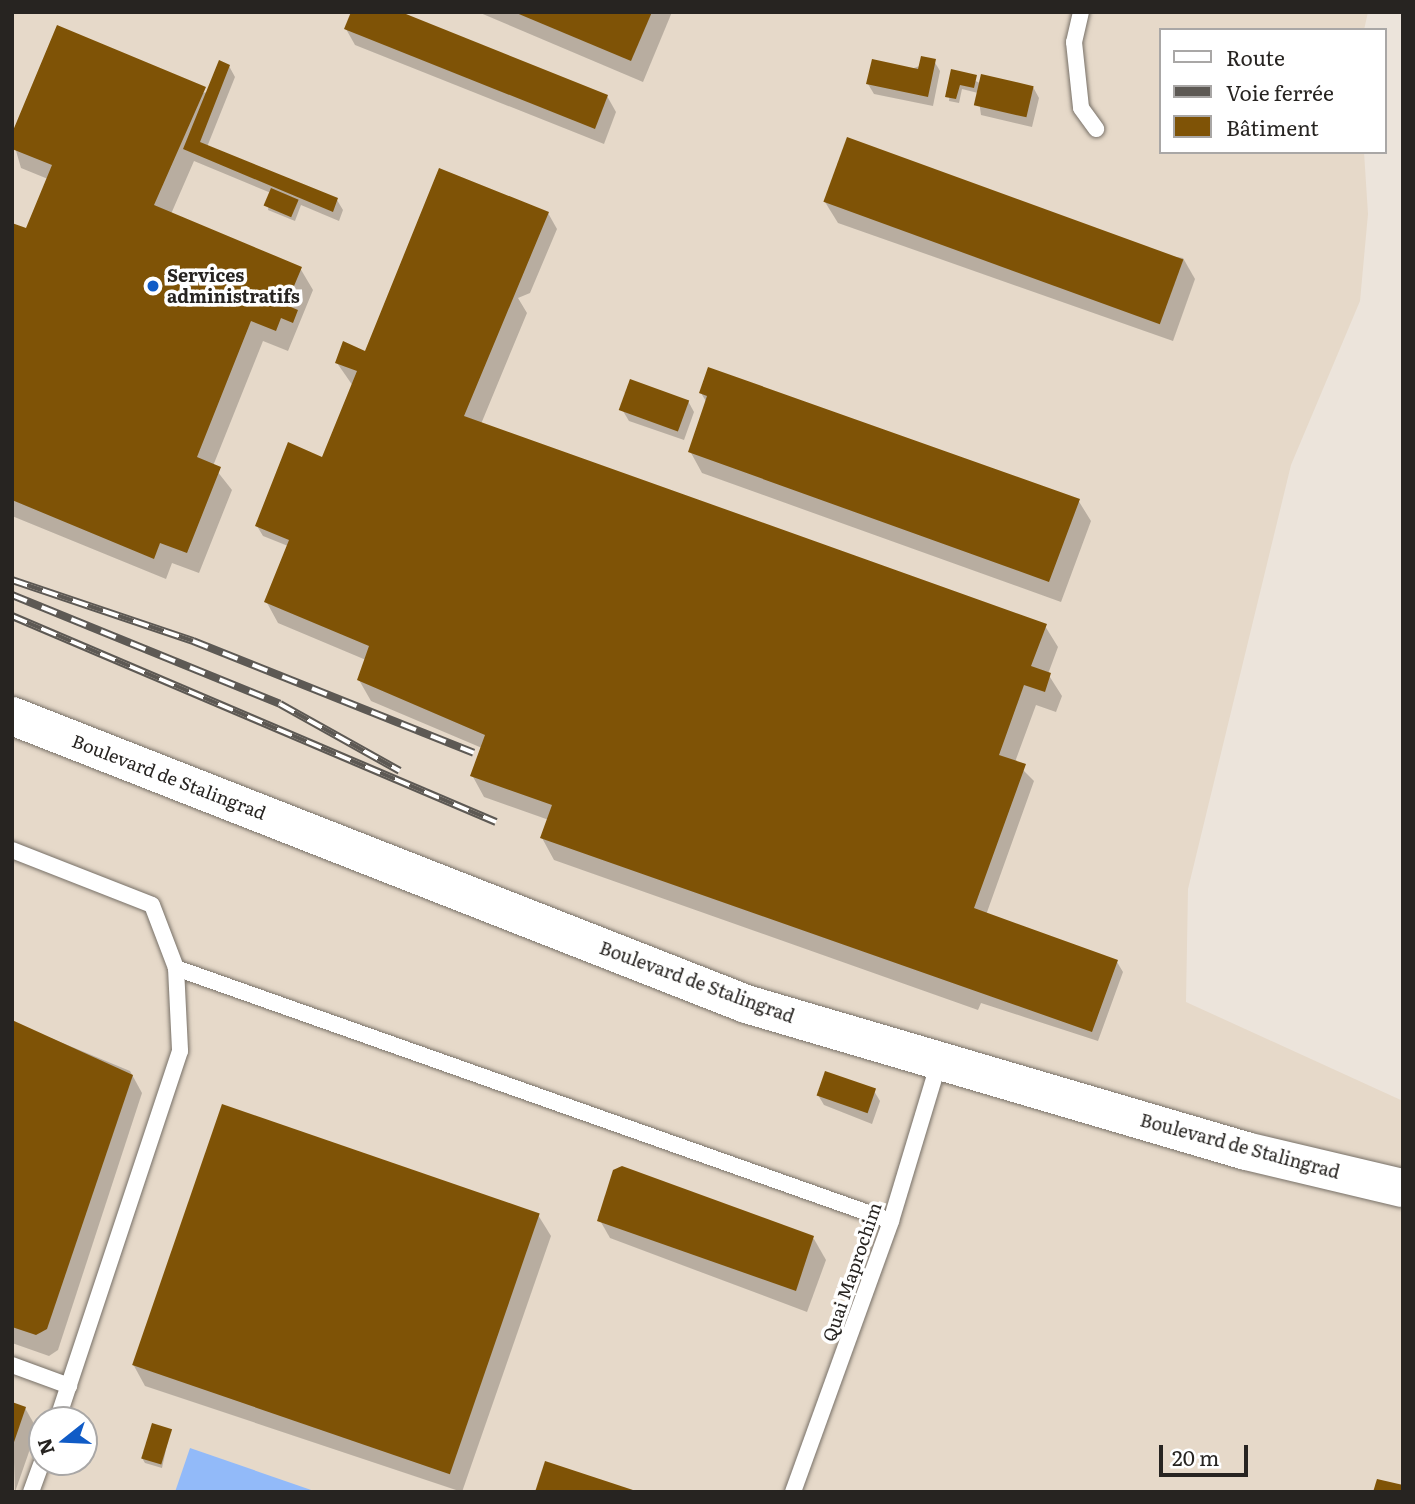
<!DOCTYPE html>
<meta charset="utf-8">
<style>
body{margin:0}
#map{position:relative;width:1415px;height:1504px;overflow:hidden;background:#ece4db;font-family:Literata,serif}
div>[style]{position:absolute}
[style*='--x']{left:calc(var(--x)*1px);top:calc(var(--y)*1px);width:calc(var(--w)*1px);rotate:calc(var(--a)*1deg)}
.built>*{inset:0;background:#e6d9c9}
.water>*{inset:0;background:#92baf9}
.shadow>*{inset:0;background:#0003}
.building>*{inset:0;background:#7f5306;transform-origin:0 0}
.roads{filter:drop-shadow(0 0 2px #777067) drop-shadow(0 0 2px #777067)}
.lane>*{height:16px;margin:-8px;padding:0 8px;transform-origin:8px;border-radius:8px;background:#fff}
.secondary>*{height:38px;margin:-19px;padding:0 19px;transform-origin:19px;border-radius:19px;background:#fff}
.rail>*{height:8px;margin-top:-4px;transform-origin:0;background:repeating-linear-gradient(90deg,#fff 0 16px,#5d5954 0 32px);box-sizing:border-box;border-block:2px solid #5d5954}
.dots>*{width:19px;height:19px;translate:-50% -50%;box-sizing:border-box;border:4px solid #fff;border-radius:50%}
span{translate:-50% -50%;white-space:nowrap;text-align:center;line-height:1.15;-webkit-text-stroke:7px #fff;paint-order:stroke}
.poi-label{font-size:18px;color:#272421;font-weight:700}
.left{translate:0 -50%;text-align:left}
.street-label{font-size:18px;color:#272421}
.frame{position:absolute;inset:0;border:14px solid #272421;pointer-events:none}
.legend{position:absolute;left:1159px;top:28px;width:228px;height:126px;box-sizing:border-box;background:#fff;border:2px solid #a9a7a6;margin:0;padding:9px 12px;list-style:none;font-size:21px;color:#272421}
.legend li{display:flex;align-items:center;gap:14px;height:35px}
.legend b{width:35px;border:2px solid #a9a7a6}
.north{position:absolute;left:28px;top:1406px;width:70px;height:70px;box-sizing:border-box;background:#fff;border:2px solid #a9a7a6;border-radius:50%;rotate:252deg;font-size:19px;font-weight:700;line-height:28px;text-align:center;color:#272421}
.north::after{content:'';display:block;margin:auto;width:24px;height:32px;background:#105bc6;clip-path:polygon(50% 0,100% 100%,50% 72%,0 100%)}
.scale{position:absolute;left:1159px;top:1445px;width:89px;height:32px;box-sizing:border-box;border:4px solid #272421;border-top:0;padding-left:9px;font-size:21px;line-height:24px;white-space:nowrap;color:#272421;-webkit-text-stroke:5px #fff;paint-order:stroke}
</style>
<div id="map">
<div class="built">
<div style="clip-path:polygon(evenodd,12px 12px,1368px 12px,1364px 30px,1161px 30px,1161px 152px,1364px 152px,1368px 214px,1360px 301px,1291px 465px,1188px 889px,1186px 1002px,1403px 1101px,1403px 1492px,12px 1492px,12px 12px,42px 1420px,84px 1420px,84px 1462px,42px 1462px,42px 1420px)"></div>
</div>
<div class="water">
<div style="clip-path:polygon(190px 1448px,317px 1492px,175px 1492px)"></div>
</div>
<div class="shadow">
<div style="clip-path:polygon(478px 12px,672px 12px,643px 82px)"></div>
<div style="clip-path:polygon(346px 29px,607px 96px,616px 112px,604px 144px,355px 45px)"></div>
<div style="clip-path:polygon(934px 61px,940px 71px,933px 106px,874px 94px,868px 84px)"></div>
<div style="clip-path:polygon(229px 66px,235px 77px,207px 147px,337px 200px,343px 210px,339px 221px,301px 205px,295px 221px,268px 210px,271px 193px,194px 161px,171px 214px,300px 268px,313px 290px,288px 351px,263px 341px,213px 466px,232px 490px,199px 573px,172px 563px,166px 579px,12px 516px,12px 224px,27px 231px,48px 179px,21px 168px,12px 137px,207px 92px)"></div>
<div style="clip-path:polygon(952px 71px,980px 83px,1033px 87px,1039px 98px,1032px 127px,981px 115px,978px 93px,962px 89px,959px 103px,949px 101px)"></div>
<div style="clip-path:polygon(825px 202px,1183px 258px,1195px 279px,1173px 341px,838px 223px)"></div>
<div style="clip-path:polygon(548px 213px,557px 229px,530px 293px,518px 298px,527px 313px,481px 424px,1045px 626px,1058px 647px,1048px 674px,1062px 696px,1056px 712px,1036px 705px,1015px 762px,1034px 781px,986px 915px,1117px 962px,1123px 972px,1098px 1041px,981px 1003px,978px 1010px,554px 860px,542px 838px,549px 820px,484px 797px,472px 775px,482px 748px,371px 701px,359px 680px,366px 660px,278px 623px,266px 601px,288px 546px,263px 536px,257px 526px,323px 459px,353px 386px,337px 363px,366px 353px)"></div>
<div style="clip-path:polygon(701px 393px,1078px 500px,1091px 521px,1061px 602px,702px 473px,690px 451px,707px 403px)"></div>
<div style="clip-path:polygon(688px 401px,694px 412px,684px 440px,629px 421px,623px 411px)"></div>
<div style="clip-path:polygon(12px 1022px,130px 1071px,142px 1093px,58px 1350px,49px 1356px,12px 1343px)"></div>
<div style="clip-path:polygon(874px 1091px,880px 1101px,872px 1124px,824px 1105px,818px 1095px)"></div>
<div style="clip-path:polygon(619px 1167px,814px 1239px,826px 1260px,807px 1312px,610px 1238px,598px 1217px)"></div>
<div style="clip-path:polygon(538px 1215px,551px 1236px,462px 1492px,145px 1386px,133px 1364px)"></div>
<div style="clip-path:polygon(12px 1404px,25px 1408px,37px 1429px,15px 1492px)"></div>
<div style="clip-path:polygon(170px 1431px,162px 1468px,145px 1463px,142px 1458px)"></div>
</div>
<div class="building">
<div style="clip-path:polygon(351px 12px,401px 12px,608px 95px,595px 129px,344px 29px)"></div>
<div style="clip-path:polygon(514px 12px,652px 12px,631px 61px)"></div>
<div style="clip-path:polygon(57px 25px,206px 87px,154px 205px,302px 267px,286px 305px,298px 310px,293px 323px,281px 318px,276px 331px,251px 321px,197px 457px,221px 467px,187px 553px,160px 543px,154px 559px,12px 500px,12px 223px,26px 228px,52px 165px,12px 149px,12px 133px)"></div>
<div style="clip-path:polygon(921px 56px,936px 59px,928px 97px,866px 84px,872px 59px,918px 69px)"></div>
<div style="clip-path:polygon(219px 60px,230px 65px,200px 142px,338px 198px,333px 212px,183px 149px)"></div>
<div style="clip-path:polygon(951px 69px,977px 75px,974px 88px,960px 85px,956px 99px,945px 97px)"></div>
<div style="left:981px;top:74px;width:54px;height:32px;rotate:13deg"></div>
<div style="left:847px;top:137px;width:358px;height:69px;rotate:20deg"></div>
<div style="clip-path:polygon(439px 168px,549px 212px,464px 416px,1047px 624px,1031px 666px,1051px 673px,1045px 692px,1024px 685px,999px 755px,1026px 764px,974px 908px,1118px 960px,1092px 1032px,540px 838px,552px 805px,470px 776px,485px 735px,357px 680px,369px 646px,264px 602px,289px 540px,255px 526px,288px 442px,322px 457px,357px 371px,335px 363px,343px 341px,365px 351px)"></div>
<div style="left:271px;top:188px;width:30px;height:19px;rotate:23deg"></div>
<div style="clip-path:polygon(708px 367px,1080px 499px,1049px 582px,688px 452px,707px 396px,699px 393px)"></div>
<div style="left:630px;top:379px;width:63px;height:33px;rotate:20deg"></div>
<div style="clip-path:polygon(12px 1020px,133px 1075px,47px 1329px,36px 1335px,12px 1327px)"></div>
<div style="left:825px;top:1071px;width:54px;height:26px;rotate:19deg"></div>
<div style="left:222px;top:1104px;width:336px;height:276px;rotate:19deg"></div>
<div style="clip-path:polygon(622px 1166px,814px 1236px,796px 1291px,597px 1221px,613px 1170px)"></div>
<div style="clip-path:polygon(12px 1402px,26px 1407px,13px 1445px,12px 1445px)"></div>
<div style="left:152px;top:1423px;width:21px;height:37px;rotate:17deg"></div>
<div style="clip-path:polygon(545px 1461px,636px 1491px,636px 1492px,535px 1492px)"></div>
<div style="clip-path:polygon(1377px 1479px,1403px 1485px,1403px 1492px,1373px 1492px)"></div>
</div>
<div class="roads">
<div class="lane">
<div style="--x:1081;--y:12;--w:31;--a:103"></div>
<div style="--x:1074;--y:42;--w:66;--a:83.9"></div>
<div style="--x:1081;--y:108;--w:26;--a:54"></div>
<div style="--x:12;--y:850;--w:150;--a:21.4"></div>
<div style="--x:152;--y:905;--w:67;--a:69.1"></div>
<div style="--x:176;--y:968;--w:83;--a:87.2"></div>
<div style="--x:180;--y:1051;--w:389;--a:108.4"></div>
<div style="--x:176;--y:968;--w:758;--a:19.49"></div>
<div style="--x:12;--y:1365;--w:61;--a:20.2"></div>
<div style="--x:31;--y:1492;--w:32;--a:-70"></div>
<div style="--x:793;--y:1492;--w:288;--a:-70.1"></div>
<div style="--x:891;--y:1221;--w:166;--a:-73.2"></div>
</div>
<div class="secondary">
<div style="--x:12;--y:716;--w:788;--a:21.42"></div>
<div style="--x:746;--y:1004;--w:521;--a:16.38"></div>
<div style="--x:1246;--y:1151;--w:161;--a:13.3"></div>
</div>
</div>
<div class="rail">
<div style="--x:12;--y:580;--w:191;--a:18.6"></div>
<div style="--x:193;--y:641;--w:302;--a:21.7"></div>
<div style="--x:12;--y:595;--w:289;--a:22.1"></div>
<div style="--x:280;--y:704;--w:137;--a:29.2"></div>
<div style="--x:12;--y:616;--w:526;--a:23.06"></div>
</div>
<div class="dots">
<div style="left:153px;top:286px;background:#105bc6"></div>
</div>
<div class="poi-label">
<span class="left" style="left:167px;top:286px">Services<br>administratifs</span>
</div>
<div class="street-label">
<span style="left:169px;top:777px;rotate:21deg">Boulevard de Stalingrad</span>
<span style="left:697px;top:982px;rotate:20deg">Boulevard de Stalingrad</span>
<span style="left:1240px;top:1146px;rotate:15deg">Boulevard de Stalingrad</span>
<span style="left:852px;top:1272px;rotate:-71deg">Quai Maprochim</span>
</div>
<div class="frame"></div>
<ul class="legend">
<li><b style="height:9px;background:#fff"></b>Route</li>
<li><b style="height:9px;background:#5d5954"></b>Voie ferrée</li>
<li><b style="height:19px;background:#7f5306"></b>Bâtiment</li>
</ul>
<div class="north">N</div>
<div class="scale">20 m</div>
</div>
